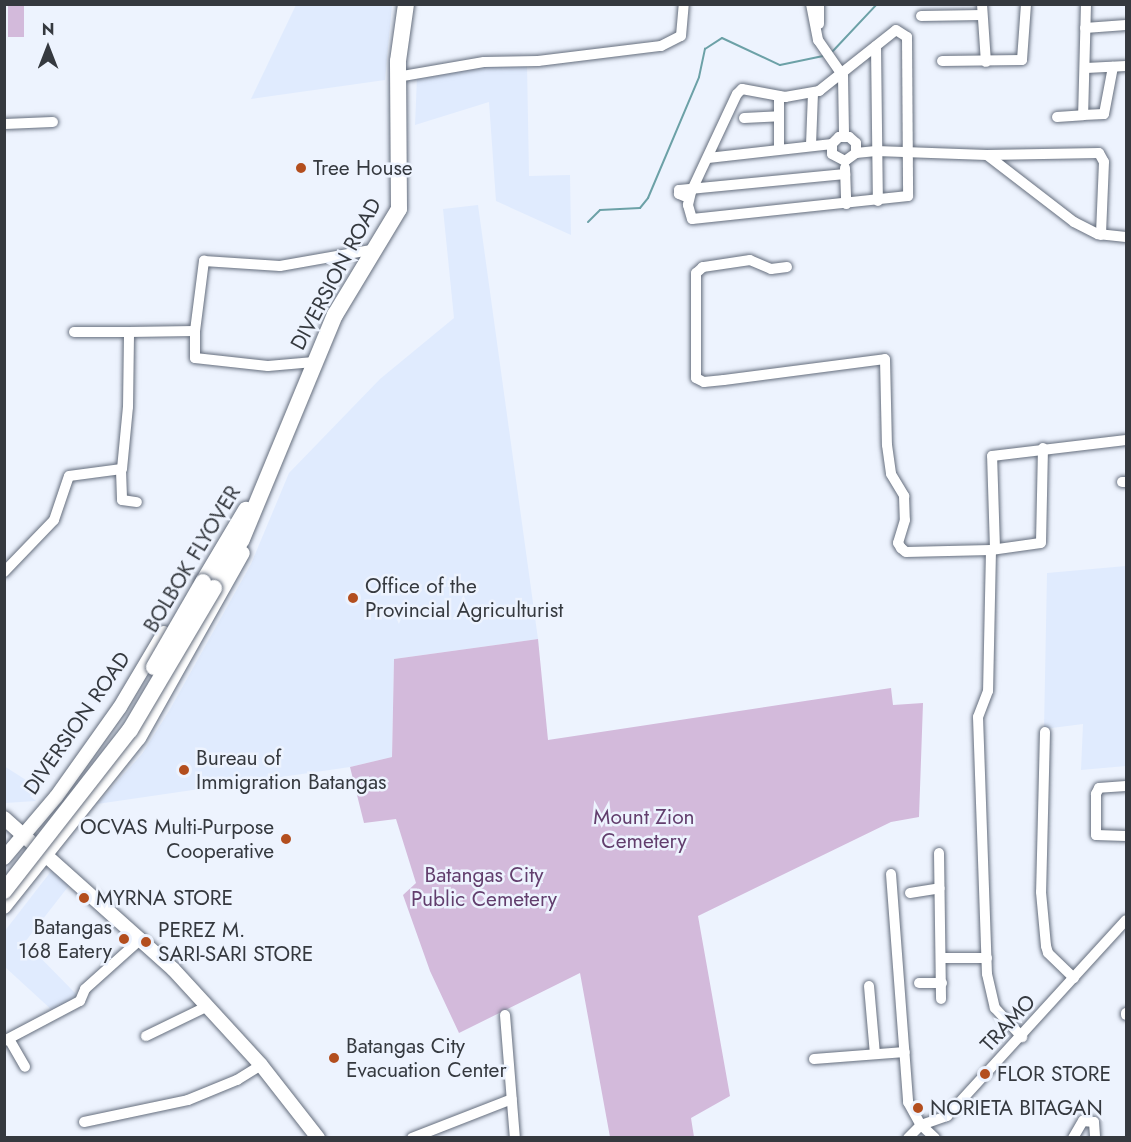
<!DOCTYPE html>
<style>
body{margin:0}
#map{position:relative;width:1131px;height:1142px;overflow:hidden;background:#edf3fe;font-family:Jost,sans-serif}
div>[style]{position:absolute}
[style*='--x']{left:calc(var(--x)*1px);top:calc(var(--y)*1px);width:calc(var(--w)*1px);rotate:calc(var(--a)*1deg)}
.built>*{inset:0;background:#e0ebfe}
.green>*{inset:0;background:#d3badb;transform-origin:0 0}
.stream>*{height:2px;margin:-1px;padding:0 1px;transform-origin:1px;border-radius:1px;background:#6ca1a7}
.roads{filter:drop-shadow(0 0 2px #656e7d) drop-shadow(0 0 2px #656e7d)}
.minor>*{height:10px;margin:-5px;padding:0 5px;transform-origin:5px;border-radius:5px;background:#fff}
.major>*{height:14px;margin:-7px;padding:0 7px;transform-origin:7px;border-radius:7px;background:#fff}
.highway>*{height:16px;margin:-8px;padding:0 8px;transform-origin:8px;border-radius:8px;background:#fff}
.bridges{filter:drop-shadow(0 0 2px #656e7d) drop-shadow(0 0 2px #656e7d)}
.highway-bridge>*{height:16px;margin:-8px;padding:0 8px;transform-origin:8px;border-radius:8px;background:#fff}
.dots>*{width:16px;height:16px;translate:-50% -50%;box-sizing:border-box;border:3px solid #edf3fe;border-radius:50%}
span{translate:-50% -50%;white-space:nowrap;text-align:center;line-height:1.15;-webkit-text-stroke:5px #edf3fe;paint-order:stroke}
.poi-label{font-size:21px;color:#35393f}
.left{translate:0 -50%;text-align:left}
.right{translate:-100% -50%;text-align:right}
.street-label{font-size:21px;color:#35393f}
.park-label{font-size:21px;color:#623e6d}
.frame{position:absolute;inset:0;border:6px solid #35393f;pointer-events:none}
.north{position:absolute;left:18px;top:18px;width:60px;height:60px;-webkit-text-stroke:4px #edf3fe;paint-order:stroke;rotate:0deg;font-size:16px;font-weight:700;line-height:24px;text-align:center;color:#35393f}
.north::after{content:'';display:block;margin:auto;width:21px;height:27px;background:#35393f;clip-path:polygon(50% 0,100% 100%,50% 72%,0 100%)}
</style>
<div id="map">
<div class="built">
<div style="clip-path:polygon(296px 5px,392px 5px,385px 80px,251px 99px)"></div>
<div style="clip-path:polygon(527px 63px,529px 176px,570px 175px,571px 235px,496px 201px,489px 102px,415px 125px,417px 77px,484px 65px)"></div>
<div style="clip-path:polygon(478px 205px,538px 639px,394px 659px,392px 757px,350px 767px,97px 804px,142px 754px,169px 711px,251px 564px,289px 473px,380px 379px,454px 318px,443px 209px)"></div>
<div style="clip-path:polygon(1126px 566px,1126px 766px,1081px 770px,1083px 724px,1044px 729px,1047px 573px)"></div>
<div style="clip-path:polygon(4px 766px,37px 787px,30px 796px,36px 801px,5px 803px)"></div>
<div style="clip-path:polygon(52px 870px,71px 883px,25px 942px,77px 995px,77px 999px,54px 1012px,5px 967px,4px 932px)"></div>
</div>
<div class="green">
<div style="left:8px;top:6px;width:16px;height:31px"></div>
<div style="clip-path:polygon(538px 639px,548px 740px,891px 688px,893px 705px,923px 703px,919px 817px,891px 822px,698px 916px,730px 1096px,691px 1118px,694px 1137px,610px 1137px,580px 973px,459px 1033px,430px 971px,403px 895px,416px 883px,396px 819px,364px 823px,350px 767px,392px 757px,394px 659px)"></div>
</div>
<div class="stream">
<div style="--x:832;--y:52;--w:66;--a:-46.8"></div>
<div style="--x:588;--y:222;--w:17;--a:-45"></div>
<div style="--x:600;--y:210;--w:40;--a:-2.9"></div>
<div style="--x:640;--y:208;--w:13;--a:-51"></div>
<div style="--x:648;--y:198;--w:131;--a:-67.1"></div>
<div style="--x:699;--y:77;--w:29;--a:-78"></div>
<div style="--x:705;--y:49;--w:20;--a:-33"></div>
<div style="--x:722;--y:38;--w:64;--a:25"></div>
<div style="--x:780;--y:65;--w:44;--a:-11.8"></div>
</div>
<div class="roads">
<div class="minor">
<div style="--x:811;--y:4;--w:37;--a:79"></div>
<div style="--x:818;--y:40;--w:44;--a:55.2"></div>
<div style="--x:843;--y:76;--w:60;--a:89"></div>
<div style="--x:819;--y:4;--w:20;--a:90"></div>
<div style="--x:982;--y:4;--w:58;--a:86.1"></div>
<div style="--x:1086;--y:4;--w:111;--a:91.5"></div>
<div style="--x:1083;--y:115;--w:21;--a:-3"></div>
<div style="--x:1104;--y:114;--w:48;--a:-79.2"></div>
<div style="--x:921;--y:16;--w:61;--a:-0.9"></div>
<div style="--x:1085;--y:28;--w:41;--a:-4.2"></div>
<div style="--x:896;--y:30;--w:13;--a:32"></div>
<div style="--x:907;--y:37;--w:159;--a:89.6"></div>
<div style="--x:908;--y:196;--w:217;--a:173.9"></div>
<div style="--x:692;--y:219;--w:15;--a:-106"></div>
<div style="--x:688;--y:205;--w:13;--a:-77"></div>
<div style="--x:691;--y:192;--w:108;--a:-64.9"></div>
<div style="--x:737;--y:94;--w:7;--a:-45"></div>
<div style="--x:742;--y:89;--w:44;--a:10.5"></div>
<div style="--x:785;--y:97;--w:35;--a:-10"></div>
<div style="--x:819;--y:91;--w:98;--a:-38.4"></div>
<div style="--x:876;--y:46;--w:155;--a:89.3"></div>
<div style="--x:942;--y:61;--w:80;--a:-0.7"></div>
<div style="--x:1022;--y:60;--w:56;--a:-85.9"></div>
<div style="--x:1086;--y:68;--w:40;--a:-2.9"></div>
<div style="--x:397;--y:77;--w:88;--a:-9.8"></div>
<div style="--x:484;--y:62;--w:54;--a:-1.1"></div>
<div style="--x:538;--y:61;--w:124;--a:-7"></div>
<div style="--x:661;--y:46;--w:22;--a:-27"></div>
<div style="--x:681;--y:36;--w:32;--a:-85"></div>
<div style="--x:779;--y:96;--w:53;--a:90"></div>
<div style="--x:1057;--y:117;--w:26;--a:-4"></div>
<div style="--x:744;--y:118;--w:35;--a:-3"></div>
<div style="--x:4;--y:124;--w:49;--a:-2.3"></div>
<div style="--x:811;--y:145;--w:52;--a:-87.8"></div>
<div style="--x:856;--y:153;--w:10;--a:-90"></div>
<div style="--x:856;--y:143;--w:9;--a:-139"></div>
<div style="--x:849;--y:137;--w:10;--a:180"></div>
<div style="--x:839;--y:137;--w:10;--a:135"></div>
<div style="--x:832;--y:144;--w:10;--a:90"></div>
<div style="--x:832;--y:154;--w:15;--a:28"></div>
<div style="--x:845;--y:161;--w:14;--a:-36"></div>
<div style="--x:856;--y:153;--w:20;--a:-6"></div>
<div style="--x:876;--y:151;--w:111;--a:2.1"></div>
<div style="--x:987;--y:155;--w:110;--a:37.6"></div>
<div style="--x:1074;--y:222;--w:27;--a:27"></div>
<div style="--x:1098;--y:234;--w:28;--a:6"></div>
<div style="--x:987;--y:155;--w:112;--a:-1"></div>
<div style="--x:1099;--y:153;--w:10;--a:61"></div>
<div style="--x:1104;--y:162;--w:73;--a:92.4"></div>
<div style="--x:708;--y:158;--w:125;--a:-6.4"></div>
<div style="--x:845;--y:168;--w:36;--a:88"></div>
<div style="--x:689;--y:198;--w:11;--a:-158"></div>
<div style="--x:679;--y:194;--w:4;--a:-90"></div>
<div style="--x:679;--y:190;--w:167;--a:-5.5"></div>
<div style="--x:787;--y:267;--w:16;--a:173"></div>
<div style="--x:771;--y:269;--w:23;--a:-157"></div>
<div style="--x:750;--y:260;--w:48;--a:171.5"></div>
<div style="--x:703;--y:267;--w:9;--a:139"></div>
<div style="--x:696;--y:273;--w:105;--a:90"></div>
<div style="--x:696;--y:378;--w:9;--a:27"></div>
<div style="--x:704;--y:382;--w:20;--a:-6"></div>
<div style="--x:724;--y:380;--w:162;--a:-7.4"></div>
<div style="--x:885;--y:359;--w:86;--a:88.7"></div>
<div style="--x:887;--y:445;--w:29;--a:82"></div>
<div style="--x:891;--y:474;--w:26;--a:59"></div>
<div style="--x:904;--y:496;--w:24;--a:88"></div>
<div style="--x:905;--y:520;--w:24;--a:107"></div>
<div style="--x:898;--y:543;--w:6;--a:59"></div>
<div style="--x:901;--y:548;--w:6;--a:39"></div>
<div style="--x:906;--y:552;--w:85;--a:-1.3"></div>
<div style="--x:991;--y:550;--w:50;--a:-8"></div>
<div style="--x:1041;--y:543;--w:95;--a:-88.8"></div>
<div style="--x:195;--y:331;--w:27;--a:90"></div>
<div style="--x:195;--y:358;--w:73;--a:6.3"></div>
<div style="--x:268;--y:366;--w:46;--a:-5"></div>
<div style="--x:74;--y:332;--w:55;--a:0"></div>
<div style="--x:121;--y:470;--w:30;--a:88"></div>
<div style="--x:122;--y:500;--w:15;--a:8"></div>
<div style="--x:1122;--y:482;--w:4;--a:0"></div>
<div style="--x:995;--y:549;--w:93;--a:-91.8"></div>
<div style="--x:992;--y:456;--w:135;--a:-6.8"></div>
<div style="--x:991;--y:550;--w:141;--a:91.2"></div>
<div style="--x:988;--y:691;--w:28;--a:111"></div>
<div style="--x:978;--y:717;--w:257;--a:88"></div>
<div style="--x:987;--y:974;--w:35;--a:77"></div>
<div style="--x:995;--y:1008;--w:40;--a:47"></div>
<div style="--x:4;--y:572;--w:72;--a:-46.1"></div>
<div style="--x:54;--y:520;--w:46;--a:-71.2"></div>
<div style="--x:69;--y:476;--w:53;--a:-7.5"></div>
<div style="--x:122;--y:469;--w:62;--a:-84.5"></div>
<div style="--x:128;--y:407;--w:75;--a:-89.2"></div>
<div style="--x:129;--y:332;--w:66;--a:-0.9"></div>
<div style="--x:195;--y:331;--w:71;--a:-82.7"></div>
<div style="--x:204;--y:261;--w:76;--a:3.8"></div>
<div style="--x:280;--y:266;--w:97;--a:-10"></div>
<div style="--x:1045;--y:732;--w:160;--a:91.4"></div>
<div style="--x:1041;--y:892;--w:54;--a:84.7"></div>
<div style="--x:1046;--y:946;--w:7;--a:74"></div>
<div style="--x:1048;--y:953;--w:36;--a:44"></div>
<div style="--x:1126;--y:786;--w:27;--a:176"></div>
<div style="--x:1099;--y:788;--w:7;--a:117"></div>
<div style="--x:1096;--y:794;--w:41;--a:90"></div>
<div style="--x:1096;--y:835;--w:30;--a:2"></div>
<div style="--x:939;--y:853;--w:146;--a:89.2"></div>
<div style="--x:891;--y:874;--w:229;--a:85.7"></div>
<div style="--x:908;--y:1102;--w:26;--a:61"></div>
<div style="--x:921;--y:1125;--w:19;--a:43"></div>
<div style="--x:910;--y:893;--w:30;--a:-9"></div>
<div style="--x:941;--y:958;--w:46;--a:0"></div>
<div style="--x:919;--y:983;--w:23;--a:0"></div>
<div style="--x:869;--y:986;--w:68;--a:85"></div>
<div style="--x:1126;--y:1013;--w:2;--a:90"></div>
<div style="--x:505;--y:1015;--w:123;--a:85.4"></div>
<div style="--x:146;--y:1036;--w:69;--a:-25.8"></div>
<div style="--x:9;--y:1039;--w:32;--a:60"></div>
<div style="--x:4;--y:1041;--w:86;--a:-27.8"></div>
<div style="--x:80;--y:1001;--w:13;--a:-67"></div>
<div style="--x:85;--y:989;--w:76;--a:-41.8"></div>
<div style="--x:814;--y:1059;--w:91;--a:-4.4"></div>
<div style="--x:84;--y:1122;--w:106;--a:-11.9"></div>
<div style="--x:188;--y:1100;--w:53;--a:-22.2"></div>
<div style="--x:237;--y:1080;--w:28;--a:-32"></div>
<div style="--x:412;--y:1138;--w:107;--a:-21.3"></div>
<div style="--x:908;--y:1138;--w:18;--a:-45"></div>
<div style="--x:921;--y:1125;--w:28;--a:-19"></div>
<div style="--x:947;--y:1116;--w:265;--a:-47.6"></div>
<div style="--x:1073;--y:1138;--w:20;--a:-60"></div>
<div style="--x:1083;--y:1121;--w:11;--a:5"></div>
<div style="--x:1094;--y:1122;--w:16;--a:86"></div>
</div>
<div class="major">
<div style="--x:4;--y:818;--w:227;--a:41.8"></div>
<div style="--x:173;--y:969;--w:130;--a:47.5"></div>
<div style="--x:261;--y:1065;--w:93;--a:52"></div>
<div style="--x:4;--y:858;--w:80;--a:-49.6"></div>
<div style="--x:56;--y:797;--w:110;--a:-54.6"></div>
<div style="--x:120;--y:707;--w:86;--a:-59.3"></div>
<div style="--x:4;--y:907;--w:216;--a:-51.4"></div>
<div style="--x:139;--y:738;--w:212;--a:-60.7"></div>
</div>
<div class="highway">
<div style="--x:203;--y:582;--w:84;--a:-59.2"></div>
<div style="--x:214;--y:588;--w:56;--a:-60.3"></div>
<div style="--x:242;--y:539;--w:243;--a:-67.5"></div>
<div style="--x:335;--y:315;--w:124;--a:-58.9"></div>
<div style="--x:399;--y:209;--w:148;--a:-90.4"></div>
<div style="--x:398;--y:61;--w:58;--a:-82"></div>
</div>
</div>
<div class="bridges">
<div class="highway-bridge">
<div style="--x:154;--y:667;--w:98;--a:-60"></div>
<div style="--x:4;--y:891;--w:204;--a:-52"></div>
<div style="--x:130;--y:730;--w:165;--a:-59.4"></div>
</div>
</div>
<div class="dots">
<div style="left:301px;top:168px;background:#b34e1e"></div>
<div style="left:353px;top:598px;background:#b34e1e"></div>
<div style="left:184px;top:770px;background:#b34e1e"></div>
<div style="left:286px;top:839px;background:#b34e1e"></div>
<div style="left:84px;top:898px;background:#b34e1e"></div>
<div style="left:124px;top:939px;background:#b34e1e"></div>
<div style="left:146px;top:942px;background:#b34e1e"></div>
<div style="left:334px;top:1058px;background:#b34e1e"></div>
<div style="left:985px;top:1074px;background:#b34e1e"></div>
<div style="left:918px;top:1108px;background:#b34e1e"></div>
</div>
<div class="poi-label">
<span class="left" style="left:313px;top:168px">Tree House</span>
<span class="left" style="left:365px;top:598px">Office of the<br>Provincial Agriculturist</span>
<span class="left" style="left:196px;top:770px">Bureau of<br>Immigration Batangas</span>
<span class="right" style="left:274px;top:839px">OCVAS Multi-Purpose<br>Cooperative</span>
<span class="left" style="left:96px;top:898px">MYRNA STORE</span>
<span class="right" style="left:112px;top:939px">Batangas<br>168 Eatery</span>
<span class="left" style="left:158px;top:942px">PEREZ M.<br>SARI-SARI STORE</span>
<span class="left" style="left:346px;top:1058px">Batangas City<br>Evacuation Center</span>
<span class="left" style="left:997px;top:1074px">FLOR STORE</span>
<span class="left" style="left:930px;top:1108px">NORIETA BITAGAN</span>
</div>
<div class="street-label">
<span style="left:336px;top:274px;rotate:-62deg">DIVERSION ROAD</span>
<span style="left:192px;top:559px;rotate:-59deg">BOLBOK FLYOVER</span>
<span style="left:77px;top:723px;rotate:-55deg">DIVERSION ROAD</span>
<span style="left:1008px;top:1023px;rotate:-47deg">TRAMO</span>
</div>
<div class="park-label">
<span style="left:644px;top:829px">Mount Zion<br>Cemetery</span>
<span style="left:484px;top:887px">Batangas City<br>Public Cemetery</span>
</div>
<div class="frame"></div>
<div class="north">N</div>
</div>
